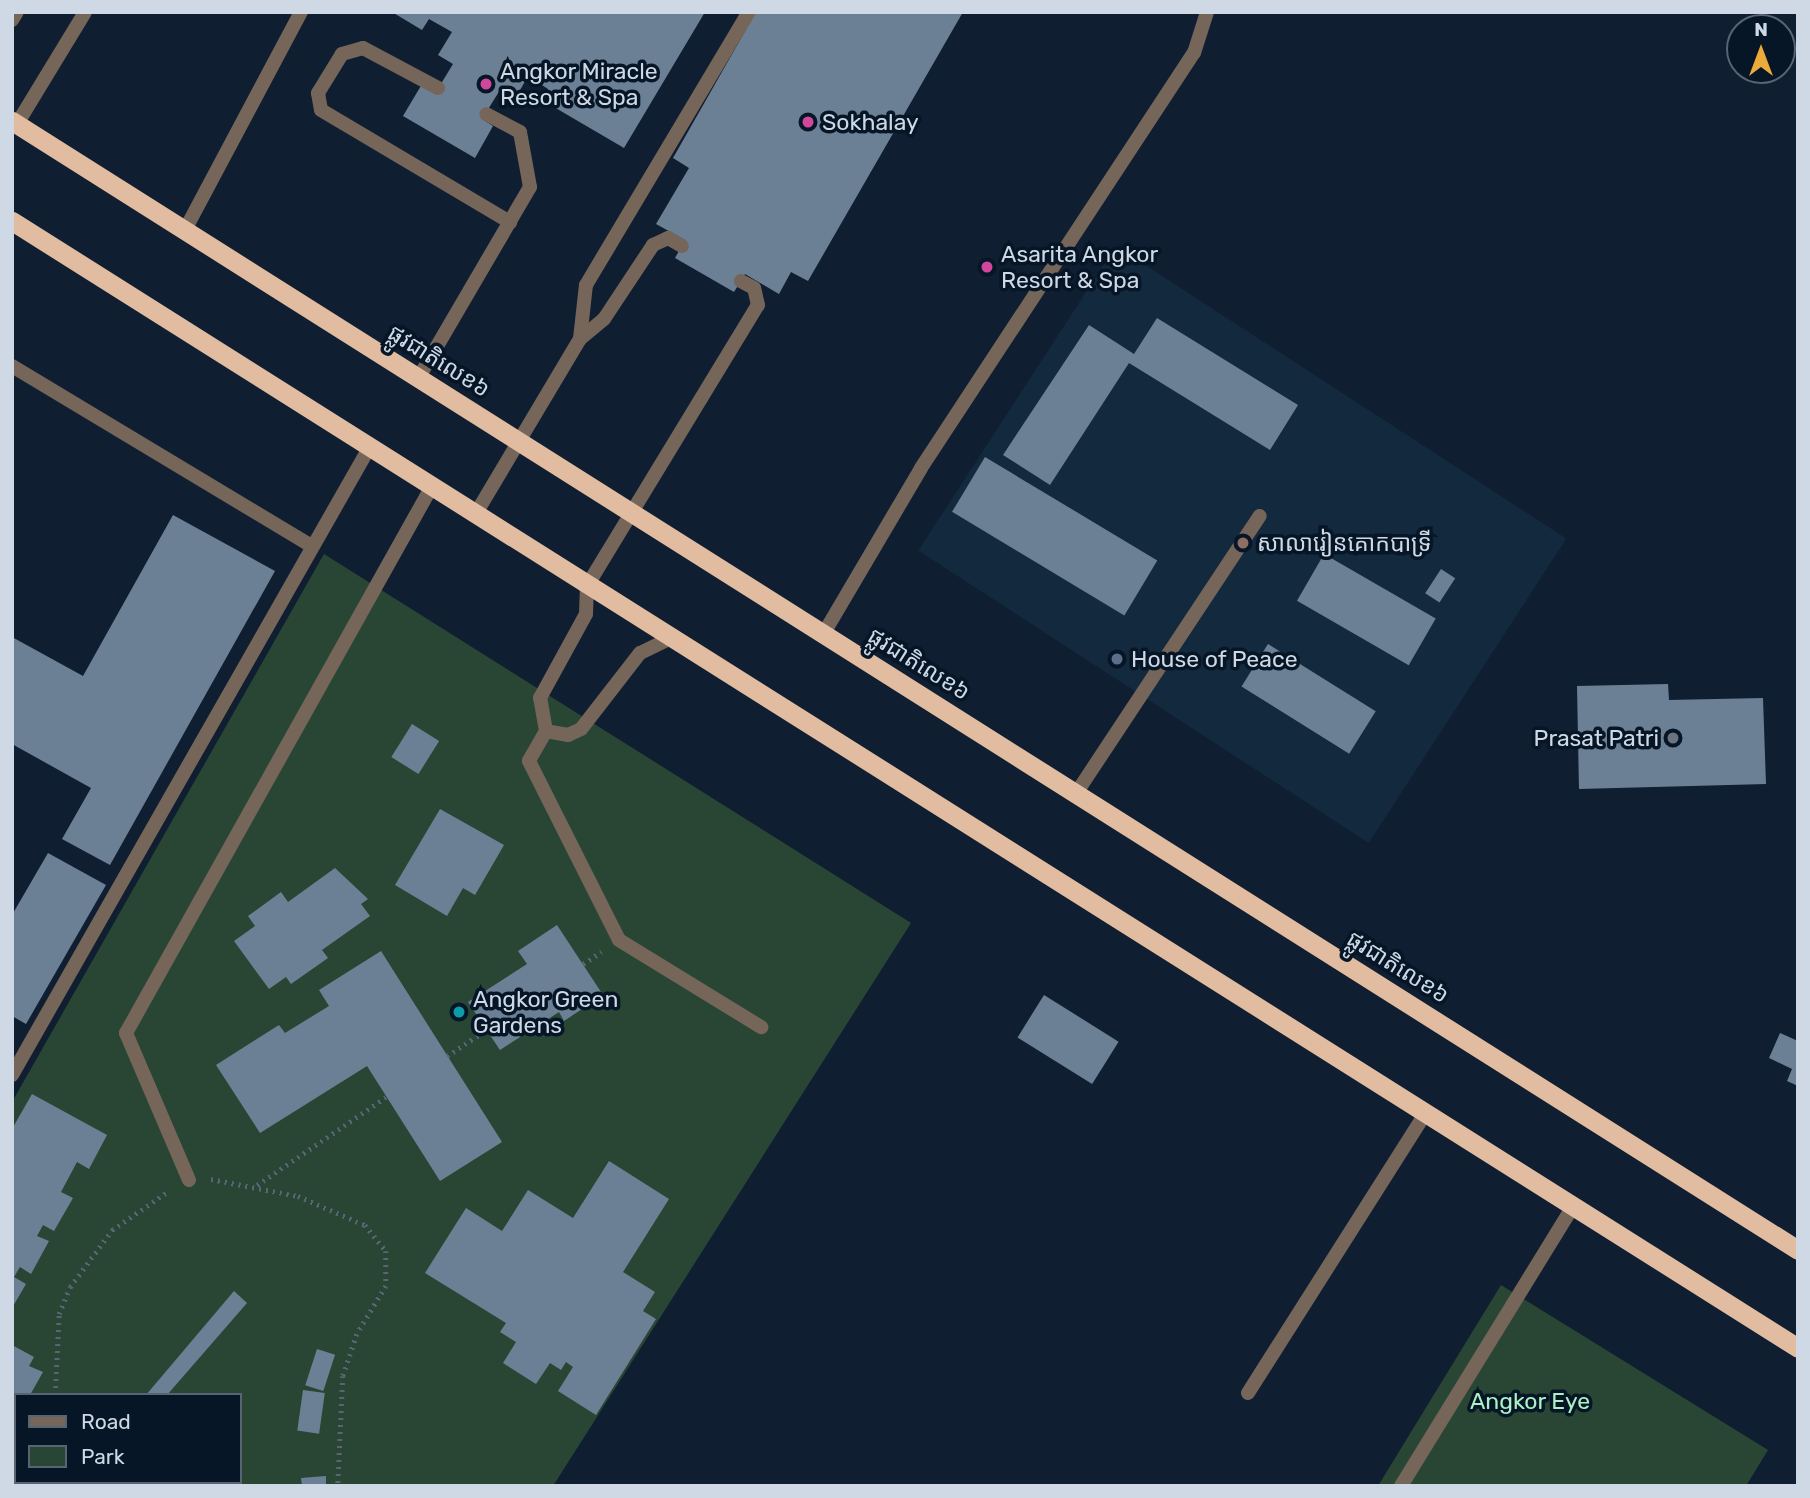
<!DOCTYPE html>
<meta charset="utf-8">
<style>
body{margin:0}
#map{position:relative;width:1810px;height:1498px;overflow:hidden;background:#0f1f31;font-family:Rubik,"Noto Sans Khmer",sans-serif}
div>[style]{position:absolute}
.built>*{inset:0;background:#13293e;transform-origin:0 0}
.green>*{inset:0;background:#294634}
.building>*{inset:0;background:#6c8095;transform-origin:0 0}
.path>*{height:4.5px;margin-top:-2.25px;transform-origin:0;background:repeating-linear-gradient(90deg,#576575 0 2px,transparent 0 7px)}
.service>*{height:14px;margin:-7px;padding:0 7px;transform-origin:7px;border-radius:7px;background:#766559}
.minor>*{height:14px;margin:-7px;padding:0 7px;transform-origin:7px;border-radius:7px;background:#766559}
.trunk>*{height:19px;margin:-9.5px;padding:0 9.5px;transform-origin:9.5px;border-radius:9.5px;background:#e1bca0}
.dots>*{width:19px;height:19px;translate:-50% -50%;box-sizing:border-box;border:4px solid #061627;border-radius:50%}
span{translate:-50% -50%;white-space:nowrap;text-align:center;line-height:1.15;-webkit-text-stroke:7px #061627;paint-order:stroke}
.poi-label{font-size:23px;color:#cfd9e5}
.left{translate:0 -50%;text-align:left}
.right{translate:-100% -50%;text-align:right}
.street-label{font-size:23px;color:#cfd9e5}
.park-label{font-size:23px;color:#acf0c4}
.frame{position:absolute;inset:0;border:14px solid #cfd9e5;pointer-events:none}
.legend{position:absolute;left:14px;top:1393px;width:228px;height:91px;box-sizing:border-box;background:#061627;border:2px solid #566473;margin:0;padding:9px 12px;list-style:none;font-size:21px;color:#cfd9e5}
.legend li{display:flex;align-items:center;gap:14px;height:35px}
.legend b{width:35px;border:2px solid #566473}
.north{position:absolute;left:1726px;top:14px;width:70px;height:70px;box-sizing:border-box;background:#061627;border:2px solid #566473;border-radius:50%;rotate:0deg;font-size:19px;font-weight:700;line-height:28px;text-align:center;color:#cfd9e5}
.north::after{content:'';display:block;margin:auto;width:24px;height:32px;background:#ebaa39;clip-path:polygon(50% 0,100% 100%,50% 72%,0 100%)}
</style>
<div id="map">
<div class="built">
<div style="left:1116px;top:246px;width:537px;height:363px;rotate:33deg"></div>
</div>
<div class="green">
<div style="clip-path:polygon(evenodd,324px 554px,911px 923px,553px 1486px,12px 1486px,12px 1102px,324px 554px,16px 1395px,240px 1395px,240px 1482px,16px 1482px,16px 1395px)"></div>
<div style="clip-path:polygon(1501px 1285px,1768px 1450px,1746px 1486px,1378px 1486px)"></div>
</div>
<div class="building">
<div style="clip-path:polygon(392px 12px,705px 12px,624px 148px,542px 100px,548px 89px,528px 76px,515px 99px,500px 90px,482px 119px,493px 126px,475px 158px,403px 116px,422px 84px,436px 92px,453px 64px,438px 55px,452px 32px,429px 19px,422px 30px)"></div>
<div style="clip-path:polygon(756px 12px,963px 12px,808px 281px,791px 272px,779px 294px,745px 274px,734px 292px,675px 258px,685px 240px,656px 224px,689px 168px,673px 158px)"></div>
<div style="clip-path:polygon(1157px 318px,1298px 405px,1270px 450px,1129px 363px,1050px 485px,1003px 455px,1089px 325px,1134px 354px)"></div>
<div style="left:985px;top:457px;width:201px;height:64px;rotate:31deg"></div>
<div style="clip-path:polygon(173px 515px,275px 571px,110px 865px,62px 839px,91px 788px,12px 744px,12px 637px,83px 676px)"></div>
<div style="left:1324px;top:554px;width:129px;height:54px;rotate:30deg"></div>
<div style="left:1441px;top:569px;width:17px;height:29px;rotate:33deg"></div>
<div style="left:1268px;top:644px;width:127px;height:50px;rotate:32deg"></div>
<div style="clip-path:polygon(1668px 684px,1669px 700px,1763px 698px,1766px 784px,1579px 789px,1577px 686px)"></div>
<div style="left:412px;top:724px;width:32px;height:39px;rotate:32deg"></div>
<div style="clip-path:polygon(440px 809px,504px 845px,475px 895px,463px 888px,447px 916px,395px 885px)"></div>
<div style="clip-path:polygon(48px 853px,106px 885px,26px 1024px,12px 1016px,12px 915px)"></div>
<div style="clip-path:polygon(335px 868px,368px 899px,361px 904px,370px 916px,322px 950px,328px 958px,291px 984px,286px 977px,269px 989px,234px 941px,255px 926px,248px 916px,281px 892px,288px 902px)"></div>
<div style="clip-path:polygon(557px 925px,603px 995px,564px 1021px,559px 1012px,500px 1050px,468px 1002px,527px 964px,518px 951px)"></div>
<div style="clip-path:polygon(381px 951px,502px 1142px,440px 1181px,367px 1066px,260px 1133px,216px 1065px,279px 1025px,285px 1033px,329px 1006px,319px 990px)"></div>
<div style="left:1044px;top:995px;width:88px;height:50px;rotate:32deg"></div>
<div style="clip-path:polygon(1780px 1033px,1798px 1041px,1798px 1086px,1787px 1081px,1792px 1069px,1769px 1058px)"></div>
<div style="clip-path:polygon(32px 1094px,107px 1135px,89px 1169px,77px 1162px,61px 1192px,73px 1198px,54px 1231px,43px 1225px,37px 1236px,49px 1241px,31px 1274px,20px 1267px,14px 1277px,26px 1284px,12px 1308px,12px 1129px)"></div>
<div style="clip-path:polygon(609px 1161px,669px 1199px,623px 1272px,655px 1292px,643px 1311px,656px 1319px,596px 1415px,558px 1391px,573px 1367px,566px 1362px,561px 1370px,550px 1363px,536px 1384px,503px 1363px,516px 1342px,500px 1332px,506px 1323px,425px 1273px,466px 1208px,502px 1231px,528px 1190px,573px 1218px)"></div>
<div style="clip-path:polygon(234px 1291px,247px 1303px,167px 1395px,146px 1395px)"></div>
<div style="clip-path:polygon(12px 1345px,34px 1357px,29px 1366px,43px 1372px,30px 1395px,16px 1395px,12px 1427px)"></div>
<div style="left:317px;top:1349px;width:19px;height:38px;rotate:18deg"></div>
<div style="left:303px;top:1390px;width:22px;height:41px;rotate:8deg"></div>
<div style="clip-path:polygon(326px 1476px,326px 1486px,302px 1486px,301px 1478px)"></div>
</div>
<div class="path">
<div style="left:583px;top:964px;width:22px;rotate:-34deg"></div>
<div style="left:447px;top:1056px;width:47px;rotate:-33.7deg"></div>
<div style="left:211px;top:1179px;width:89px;rotate:11.1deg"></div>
<div style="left:298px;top:1196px;width:73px;rotate:23.4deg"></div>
<div style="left:365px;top:1225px;width:33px;rotate:51deg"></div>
<div style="left:386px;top:1251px;width:35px;rotate:90deg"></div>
<div style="left:386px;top:1286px;width:56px;rotate:121.1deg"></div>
<div style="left:357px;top:1334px;width:44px;rotate:108.4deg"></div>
<div style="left:343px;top:1376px;width:110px;rotate:92.6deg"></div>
<div style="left:257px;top:1185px;width:156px;rotate:-34.3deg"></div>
<div style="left:55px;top:1395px;width:81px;rotate:-87.2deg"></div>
<div style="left:59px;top:1314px;width:29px;rotate:-68deg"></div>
<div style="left:70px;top:1287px;width:71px;rotate:-53.6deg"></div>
<div style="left:112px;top:1230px;width:70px;rotate:-34.6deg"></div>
<div style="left:48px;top:1486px;width:4px;rotate:-76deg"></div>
</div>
<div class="service">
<div style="left:12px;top:20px;width:9px;rotate:-58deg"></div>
<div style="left:438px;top:88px;width:85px;rotate:-151.9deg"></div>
<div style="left:363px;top:48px;width:22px;rotate:164deg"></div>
<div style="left:342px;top:54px;width:46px;rotate:121.6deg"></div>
<div style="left:318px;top:93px;width:17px;rotate:80deg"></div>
<div style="left:321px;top:110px;width:220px;rotate:30.7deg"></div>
<div style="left:17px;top:124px;width:131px;rotate:-58.7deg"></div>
<div style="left:185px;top:230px;width:247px;rotate:-62deg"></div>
<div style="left:580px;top:339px;width:54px;rotate:-83.7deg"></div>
<div style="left:586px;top:285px;width:318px;rotate:-59.2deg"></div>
<div style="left:12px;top:366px;width:350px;rotate:31deg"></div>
<div style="left:419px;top:377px;width:220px;rotate:-59.7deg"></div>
<div style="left:530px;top:187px;width:56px;rotate:-100.3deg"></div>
<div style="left:520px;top:132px;width:38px;rotate:-152deg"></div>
<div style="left:475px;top:515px;width:205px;rotate:-59.2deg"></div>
<div style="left:580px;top:339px;width:31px;rotate:-40deg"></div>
<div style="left:604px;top:319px;width:89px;rotate:-56.5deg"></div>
<div style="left:653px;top:245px;width:17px;rotate:-25deg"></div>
<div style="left:668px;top:238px;width:16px;rotate:30deg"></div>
<div style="left:669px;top:639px;width:32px;rotate:154deg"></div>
<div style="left:640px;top:653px;width:96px;rotate:127.8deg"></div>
<div style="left:581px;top:729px;width:14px;rotate:155deg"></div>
<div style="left:568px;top:735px;width:22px;rotate:-170deg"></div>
<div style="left:546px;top:731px;width:34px;rotate:-100deg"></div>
<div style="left:540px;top:698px;width:96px;rotate:-61.3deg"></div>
<div style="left:586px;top:614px;width:28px;rotate:-88deg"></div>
<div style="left:587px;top:586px;width:329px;rotate:-58.7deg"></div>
<div style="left:758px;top:305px;width:17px;rotate:-103deg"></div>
<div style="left:754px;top:288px;width:15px;rotate:-152deg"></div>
<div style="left:546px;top:731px;width:34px;rotate:120deg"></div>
<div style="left:529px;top:761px;width:200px;rotate:63.3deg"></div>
<div style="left:619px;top:940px;width:167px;rotate:31.5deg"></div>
<div style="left:1077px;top:792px;width:331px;rotate:-56.5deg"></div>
<div style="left:12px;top:1075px;width:722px;rotate:-60.34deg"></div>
<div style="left:189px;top:1180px;width:160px;rotate:-113.2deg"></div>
<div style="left:126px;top:1033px;width:625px;rotate:-60.77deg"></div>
<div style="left:1248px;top:1393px;width:330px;rotate:-57.6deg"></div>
<div style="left:1401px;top:1486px;width:329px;rotate:-58.4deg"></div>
</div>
<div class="minor">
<div style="left:824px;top:633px;width:191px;rotate:-59.5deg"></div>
<div style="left:921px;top:468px;width:497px;rotate:-56.7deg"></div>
<div style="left:1194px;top:53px;width:43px;rotate:-72.4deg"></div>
</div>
<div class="trunk">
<div style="left:12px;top:121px;width:2113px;rotate:32.3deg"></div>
<div style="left:12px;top:221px;width:2112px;rotate:32.25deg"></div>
</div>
<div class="dots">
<div style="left:486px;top:84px;background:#d1479c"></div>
<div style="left:808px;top:122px;background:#d1479c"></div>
<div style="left:987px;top:267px;background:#d1479c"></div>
<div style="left:1243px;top:543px;background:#8d6e63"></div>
<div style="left:1117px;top:659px;background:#5c6f8a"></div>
<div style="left:1673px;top:738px;background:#6b7280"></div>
<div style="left:459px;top:1012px;background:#0f9aa8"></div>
</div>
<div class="poi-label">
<span class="left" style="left:500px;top:84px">Angkor Miracle<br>Resort &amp; Spa</span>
<span class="left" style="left:822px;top:122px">Sokhalay</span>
<span class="left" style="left:1001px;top:267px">Asarita Angkor<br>Resort &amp; Spa</span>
<span class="left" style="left:1257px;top:543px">សាលារៀនគោកបាទ្រី</span>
<span class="left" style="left:1131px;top:659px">House of Peace</span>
<span class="right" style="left:1659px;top:738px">Prasat Patri</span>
<span class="left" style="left:473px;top:1012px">Angkor Green<br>Gardens</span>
</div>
<div class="street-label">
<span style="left:439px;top:361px;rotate:32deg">ផ្លូវជាតិលេខ៦</span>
<span style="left:919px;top:664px;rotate:32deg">ផ្លូវជាតិលេខ៦</span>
<span style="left:1398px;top:967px;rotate:32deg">ផ្លូវជាតិលេខ៦</span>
</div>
<div class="park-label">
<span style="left:1530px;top:1401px">Angkor Eye</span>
</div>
<div class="frame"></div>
<ul class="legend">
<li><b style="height:9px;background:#766559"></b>Road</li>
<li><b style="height:19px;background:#294634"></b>Park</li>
</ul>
<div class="north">N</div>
</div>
